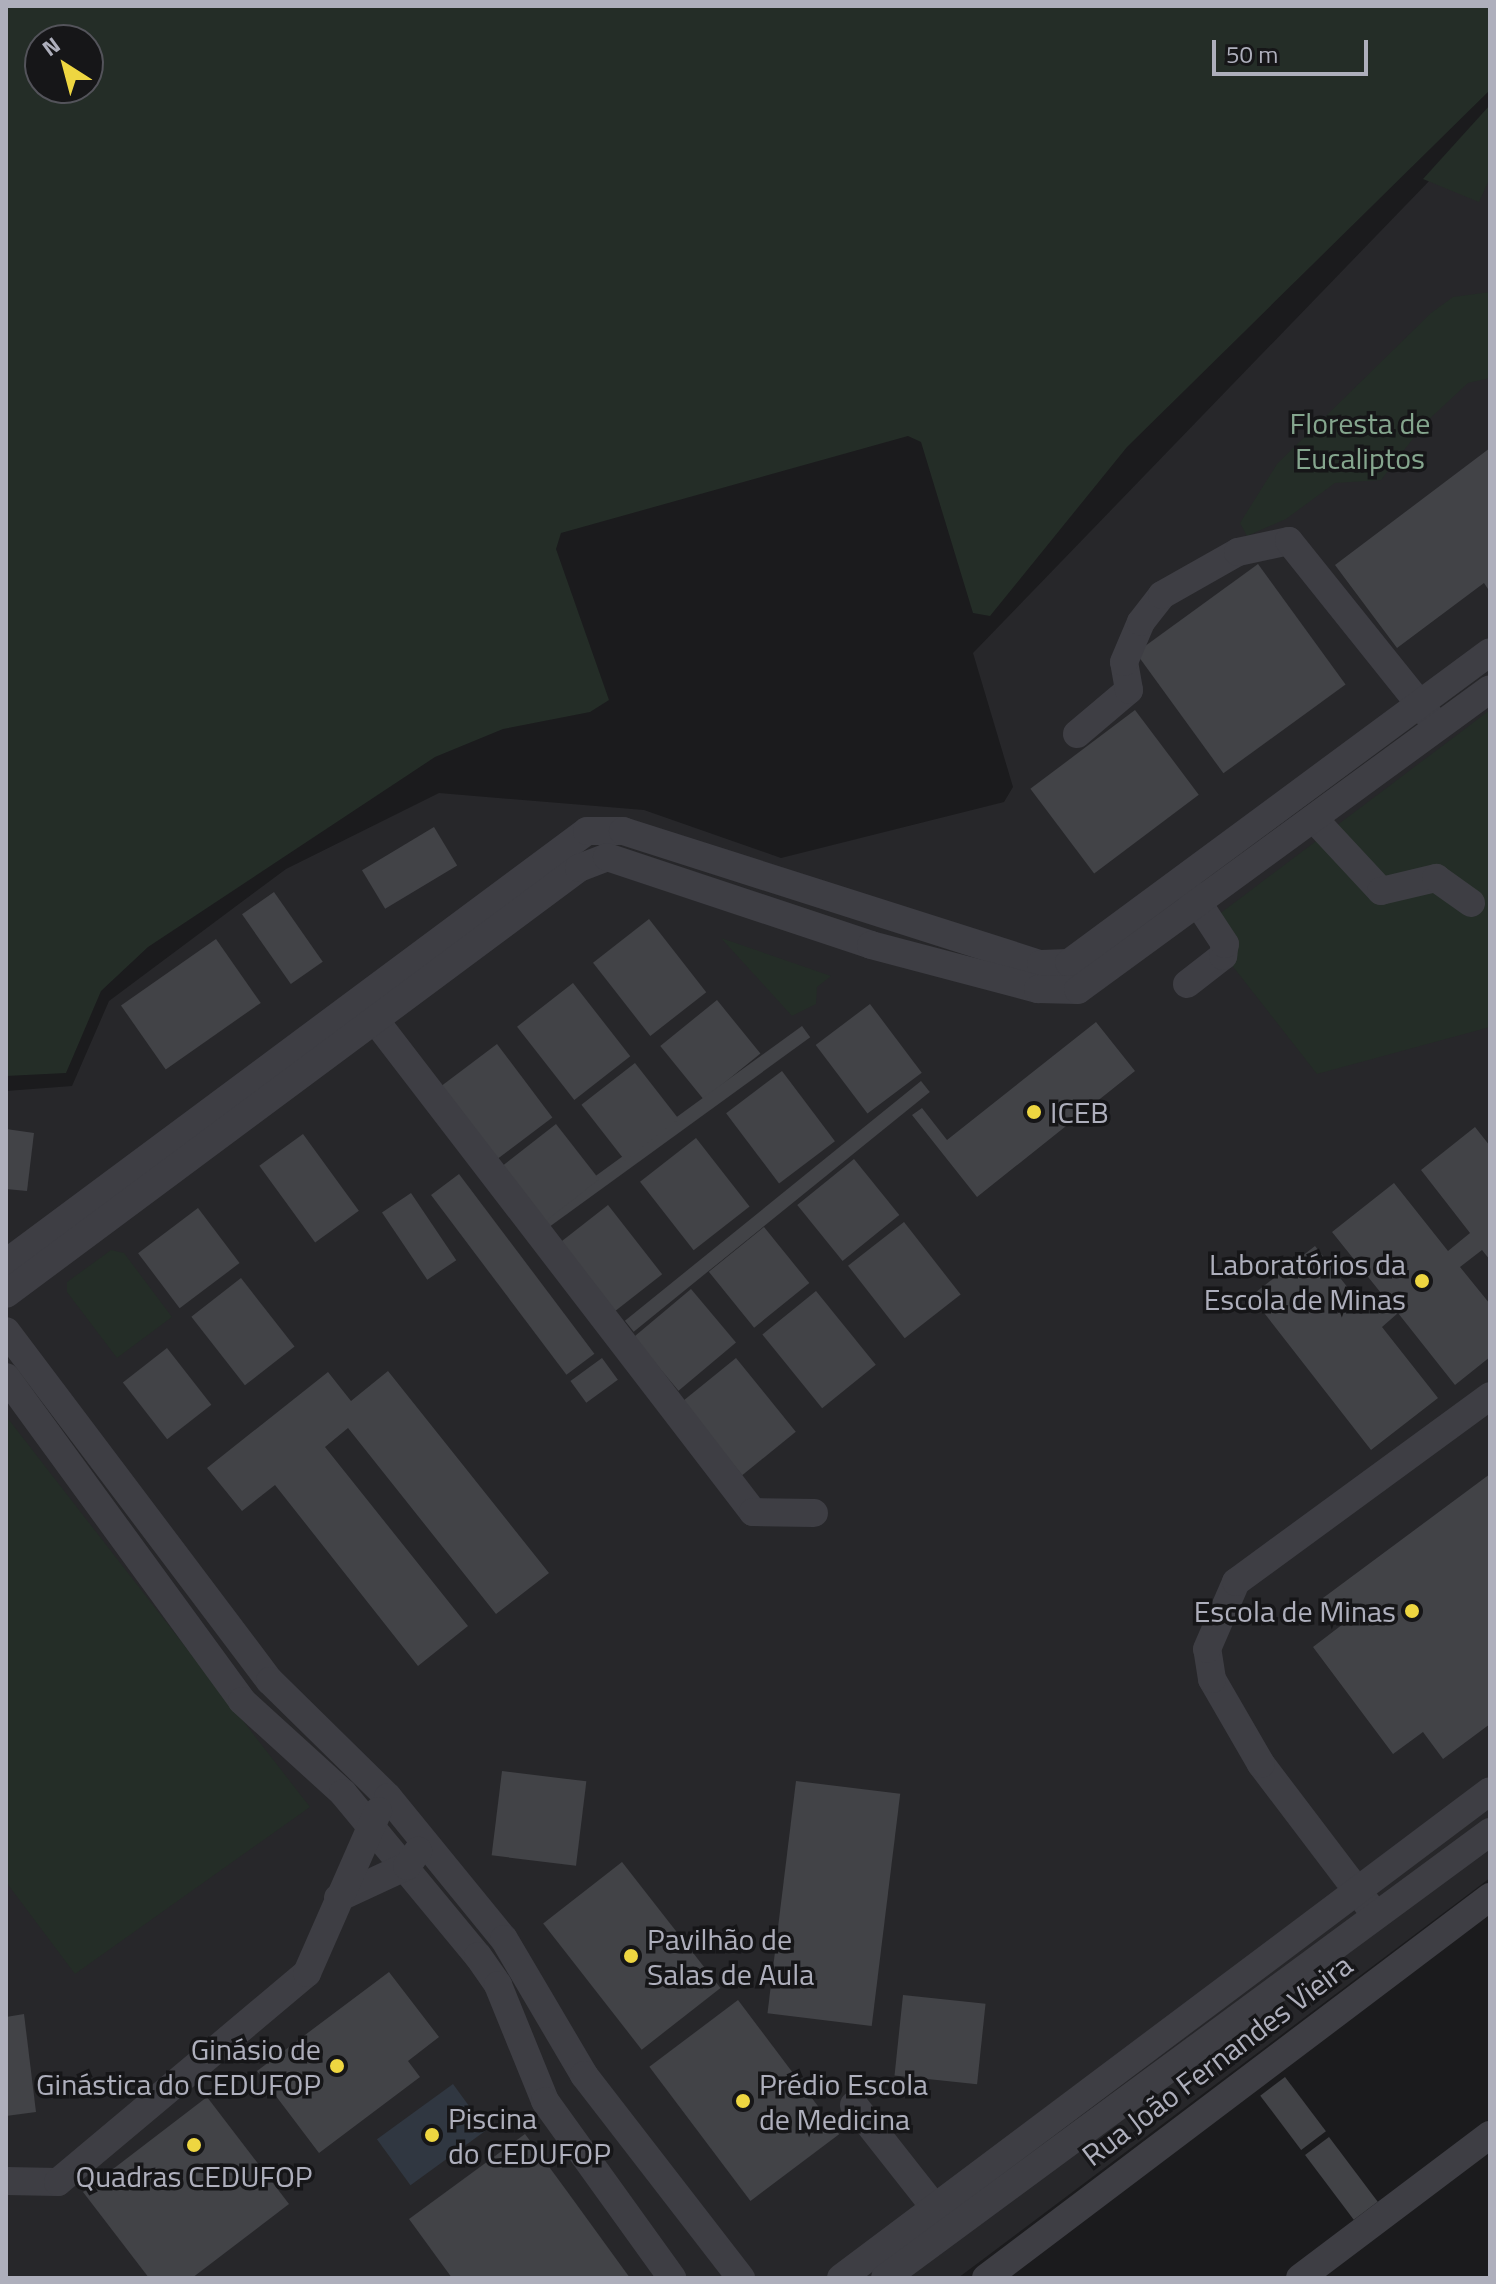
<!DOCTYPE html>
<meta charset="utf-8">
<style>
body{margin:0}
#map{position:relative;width:1496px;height:2284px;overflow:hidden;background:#1b1b1d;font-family:"Titillium Web",sans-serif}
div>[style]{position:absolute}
.built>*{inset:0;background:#27272a}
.green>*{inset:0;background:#242d27}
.water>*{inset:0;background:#303741;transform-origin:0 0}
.building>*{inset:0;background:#424347;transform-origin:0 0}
.minor>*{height:28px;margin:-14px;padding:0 14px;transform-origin:14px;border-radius:14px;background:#3e3e44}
.dots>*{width:22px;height:22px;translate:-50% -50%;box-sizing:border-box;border:4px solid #161618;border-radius:50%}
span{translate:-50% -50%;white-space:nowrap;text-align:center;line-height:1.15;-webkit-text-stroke:7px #161618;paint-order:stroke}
.park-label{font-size:30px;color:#85a68e}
.poi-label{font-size:30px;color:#aeafbc}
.left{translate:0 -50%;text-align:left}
.right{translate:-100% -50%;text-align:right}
.street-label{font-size:30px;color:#aeafbc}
.frame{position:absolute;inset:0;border:8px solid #aeafbc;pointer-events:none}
.north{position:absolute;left:24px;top:24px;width:80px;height:80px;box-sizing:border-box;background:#161618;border:2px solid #53535a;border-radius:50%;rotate:324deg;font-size:22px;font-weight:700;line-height:32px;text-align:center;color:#aeafbc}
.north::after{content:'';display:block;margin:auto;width:28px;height:36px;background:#eed641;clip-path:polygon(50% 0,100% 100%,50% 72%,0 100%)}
.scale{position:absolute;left:1212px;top:40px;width:156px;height:36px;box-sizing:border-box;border:4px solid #aeafbc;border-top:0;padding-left:10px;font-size:24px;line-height:28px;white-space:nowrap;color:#aeafbc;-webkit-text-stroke:6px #161618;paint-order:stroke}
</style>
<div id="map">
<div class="built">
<div style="clip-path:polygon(1490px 118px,1490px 1878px,958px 2278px,6px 2278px,6px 1091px,72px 1086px,109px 1001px,286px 869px,439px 793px,644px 810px,781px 858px,1004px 802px,1013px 787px,973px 653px)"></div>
</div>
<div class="green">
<div style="clip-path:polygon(evenodd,6px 6px,1490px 6px,1490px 90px,1127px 447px,990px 616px,973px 613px,921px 442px,908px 436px,561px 533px,556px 549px,609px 700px,590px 712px,503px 729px,435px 757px,148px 947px,101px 991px,66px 1073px,6px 1076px,6px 6px,88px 40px,88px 88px,40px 88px,40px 40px,88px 40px)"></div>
<div style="clip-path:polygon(1490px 105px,1490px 178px,1479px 202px,1423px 179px)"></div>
<div style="clip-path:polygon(1490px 292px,1490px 378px,1468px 383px,1425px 423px,1381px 480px,1335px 483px,1286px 519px,1247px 536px,1240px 523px,1277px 464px,1431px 313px,1453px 297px)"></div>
<div style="clip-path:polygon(1490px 710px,1490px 1027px,1317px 1074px,1202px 927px)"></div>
<div style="clip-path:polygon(721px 938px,831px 976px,817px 987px,816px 1004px,792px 1016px)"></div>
<div style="clip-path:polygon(111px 1250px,124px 1253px,172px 1317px,117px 1358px,67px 1292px,67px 1282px)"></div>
<div style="clip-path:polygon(6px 1416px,310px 1807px,75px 1974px,6px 1882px)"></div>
</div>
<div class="water">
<div style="left:453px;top:2084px;width:57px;height:94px;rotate:54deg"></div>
</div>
<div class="building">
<div style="clip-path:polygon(1490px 448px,1490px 592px,1484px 583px,1397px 648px,1335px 565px)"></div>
<div style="left:1258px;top:564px;width:149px;height:151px;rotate:54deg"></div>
<div style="left:1135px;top:710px;width:106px;height:131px;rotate:53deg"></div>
<div style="left:434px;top:827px;width:45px;height:84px;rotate:59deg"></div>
<div style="left:274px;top:892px;width:85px;height:39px;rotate:55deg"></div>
<div style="left:649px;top:919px;width:93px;height:71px;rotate:52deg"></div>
<div style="left:216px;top:939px;width:78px;height:116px;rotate:55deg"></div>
<div style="left:573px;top:983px;width:93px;height:71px;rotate:52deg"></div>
<div style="left:717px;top:1000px;width:69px;height:73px;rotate:51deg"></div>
<div style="left:870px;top:1004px;width:86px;height:68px;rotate:53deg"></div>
<div style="clip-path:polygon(1096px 1022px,1135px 1071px,977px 1197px,912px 1115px,922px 1108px,947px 1140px)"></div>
<div style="left:802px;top:1026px;width:14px;height:324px;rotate:54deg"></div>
<div style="left:497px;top:1044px;width:92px;height:71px;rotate:53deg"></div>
<div style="left:635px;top:1063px;width:71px;height:68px;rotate:52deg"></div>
<div style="left:782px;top:1071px;width:88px;height:70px;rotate:53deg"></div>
<div style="left:921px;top:1081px;width:14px;height:381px;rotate:51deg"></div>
<div style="left:556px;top:1124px;width:70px;height:69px;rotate:52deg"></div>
<div style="clip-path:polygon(1475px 1127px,1490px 1146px,1490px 1260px,1482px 1250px,1460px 1267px,1490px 1304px,1490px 1357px,1455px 1385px,1398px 1313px,1382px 1327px,1438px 1398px,1371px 1450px,1251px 1296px,1315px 1246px,1367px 1312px,1385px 1298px,1332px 1232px,1394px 1183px,1448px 1251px,1470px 1233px,1421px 1170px)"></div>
<div style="clip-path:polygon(6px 1129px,34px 1133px,27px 1191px,6px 1189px)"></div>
<div style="left:303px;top:1134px;width:95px;height:54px;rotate:54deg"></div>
<div style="left:696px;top:1138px;width:87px;height:71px;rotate:52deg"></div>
<div style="left:854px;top:1159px;width:72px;height:73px;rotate:51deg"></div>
<div style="left:459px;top:1174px;width:225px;height:35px;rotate:53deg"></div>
<div style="left:411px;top:1193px;width:81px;height:35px;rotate:56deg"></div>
<div style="left:608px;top:1205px;width:88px;height:60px;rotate:52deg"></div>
<div style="left:198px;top:1208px;width:69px;height:75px;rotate:53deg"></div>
<div style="left:904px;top:1222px;width:92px;height:71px;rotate:52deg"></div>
<div style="left:764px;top:1227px;width:72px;height:71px;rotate:51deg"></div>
<div style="left:241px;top:1278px;width:87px;height:63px;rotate:52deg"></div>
<div style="left:691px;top:1289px;width:70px;height:75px;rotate:50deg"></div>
<div style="left:816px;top:1291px;width:95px;height:69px;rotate:51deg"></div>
<div style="left:167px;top:1348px;width:72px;height:56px;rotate:52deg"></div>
<div style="left:602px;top:1358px;width:27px;height:39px;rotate:54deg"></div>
<div style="left:736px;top:1358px;width:95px;height:69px;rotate:51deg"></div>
<div style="clip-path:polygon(388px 1371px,549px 1573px,496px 1614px,348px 1428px,325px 1447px,468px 1626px,418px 1666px,275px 1485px,242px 1511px,207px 1468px,328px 1372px,351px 1401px)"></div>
<div style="clip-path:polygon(1490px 1474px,1490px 1724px,1443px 1759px,1423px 1732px,1393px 1754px,1313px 1647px,1343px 1624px,1323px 1598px)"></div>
<div style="left:502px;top:1771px;width:85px;height:85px;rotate:7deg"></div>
<div style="left:796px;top:1781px;width:105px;height:234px;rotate:7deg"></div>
<div style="left:622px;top:1862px;width:160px;height:100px;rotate:52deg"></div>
<div style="clip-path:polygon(389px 1972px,439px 2037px,408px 2061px,420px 2077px,319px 2153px,257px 2071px)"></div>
<div style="left:903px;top:1995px;width:83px;height:81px;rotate:6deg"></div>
<div style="left:738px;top:2000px;width:168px;height:111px;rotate:53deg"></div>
<div style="clip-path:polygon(24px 2014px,36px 2112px,6px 2116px,6px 2017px)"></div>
<div style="left:1285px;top:2077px;width:68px;height:31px;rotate:53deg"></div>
<div style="clip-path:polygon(207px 2097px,289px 2204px,192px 2278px,149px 2278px,83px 2192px)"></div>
<div style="clip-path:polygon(525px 2134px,569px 2194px,630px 2278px,452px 2278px,409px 2219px)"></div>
<div style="left:1329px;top:2137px;width:81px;height:30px;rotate:53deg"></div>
</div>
<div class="minor">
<div style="left:1077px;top:734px;width:68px;rotate:-40.2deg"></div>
<div style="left:1129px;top:690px;width:28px;rotate:-100deg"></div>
<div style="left:1124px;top:662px;width:43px;rotate:-67deg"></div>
<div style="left:1141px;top:622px;width:34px;rotate:-52deg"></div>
<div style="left:1162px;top:595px;width:87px;rotate:-29.5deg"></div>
<div style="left:1238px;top:552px;width:52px;rotate:-12.2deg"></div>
<div style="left:1289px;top:541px;width:226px;rotate:51.3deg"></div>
<div style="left:1315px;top:820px;width:97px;rotate:47.1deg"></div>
<div style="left:1381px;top:891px;width:57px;rotate:-13.3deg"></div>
<div style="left:1436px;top:878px;width:43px;rotate:35.5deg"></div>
<div style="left:1187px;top:984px;width:46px;rotate:-37.9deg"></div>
<div style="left:1223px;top:956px;width:12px;rotate:-81deg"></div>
<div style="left:1225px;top:944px;width:64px;rotate:-123.4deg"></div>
<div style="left:365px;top:1007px;width:637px;rotate:52.46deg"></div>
<div style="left:753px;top:1512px;width:61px;rotate:0.9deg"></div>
<div style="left:6px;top:1263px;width:724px;rotate:-36.63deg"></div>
<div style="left:587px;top:831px;width:36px"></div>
<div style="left:623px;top:831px;width:439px;rotate:17.7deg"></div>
<div style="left:1041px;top:964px;width:28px;rotate:-2deg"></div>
<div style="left:1069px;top:963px;width:523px;rotate:-36.45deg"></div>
<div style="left:6px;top:1294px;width:714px;rotate:-36.63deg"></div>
<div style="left:579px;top:868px;width:30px;rotate:-21deg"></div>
<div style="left:607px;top:857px;width:278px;rotate:18.4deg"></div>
<div style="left:871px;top:945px;width:173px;rotate:14.8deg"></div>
<div style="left:1038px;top:989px;width:40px;rotate:1.4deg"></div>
<div style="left:1078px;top:990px;width:510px;rotate:-36.15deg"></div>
<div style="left:6px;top:1331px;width:438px;rotate:53deg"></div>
<div style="left:270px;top:1681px;width:165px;rotate:44.5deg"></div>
<div style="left:388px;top:1797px;width:183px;rotate:50.8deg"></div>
<div style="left:504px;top:1939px;width:158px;rotate:59.5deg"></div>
<div style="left:584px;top:2075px;width:257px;rotate:52.3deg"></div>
<div style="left:6px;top:1377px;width:401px;rotate:53.9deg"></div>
<div style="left:242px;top:1701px;width:137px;rotate:42.3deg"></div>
<div style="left:343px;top:1793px;width:212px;rotate:50.4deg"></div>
<div style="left:478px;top:1956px;width:35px;rotate:55deg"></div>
<div style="left:498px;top:1985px;width:125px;rotate:67.9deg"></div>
<div style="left:545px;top:2101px;width:218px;rotate:54.3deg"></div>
<div style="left:338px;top:1898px;width:76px;rotate:-24.9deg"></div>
<div style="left:407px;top:1866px;width:19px;rotate:-54deg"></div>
<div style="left:1368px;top:1905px;width:177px;rotate:-127.2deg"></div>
<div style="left:1261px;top:1764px;width:98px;rotate:-120deg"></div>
<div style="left:1212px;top:1679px;width:30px;rotate:-99deg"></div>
<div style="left:1207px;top:1649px;width:73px;rotate:-66.6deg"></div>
<div style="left:1236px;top:1582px;width:315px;rotate:-36.2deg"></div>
<div style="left:854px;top:2105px;width:131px;rotate:51.8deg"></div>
<div style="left:6px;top:2181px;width:52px;rotate:1.1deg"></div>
<div style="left:58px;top:2182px;width:325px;rotate:-40deg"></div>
<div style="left:307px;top:1973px;width:177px;rotate:-66.3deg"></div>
<div style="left:841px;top:2278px;width:811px;rotate:-36.88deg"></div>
<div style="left:885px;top:2278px;width:752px;rotate:-36.4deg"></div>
<div style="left:986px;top:2278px;width:632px;rotate:-37.09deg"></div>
<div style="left:1300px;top:2278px;width:238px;rotate:-37deg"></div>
</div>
<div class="dots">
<div style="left:1034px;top:1112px;background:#eed641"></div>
<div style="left:1422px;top:1281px;background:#eed641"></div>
<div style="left:1412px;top:1611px;background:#eed641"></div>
<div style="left:631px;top:1956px;background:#eed641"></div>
<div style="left:337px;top:2066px;background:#eed641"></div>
<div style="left:743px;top:2101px;background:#eed641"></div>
<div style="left:432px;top:2135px;background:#eed641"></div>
<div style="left:194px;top:2145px;background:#eed641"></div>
</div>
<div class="park-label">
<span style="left:1360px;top:440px">Floresta de<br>Eucaliptos</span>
</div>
<div class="poi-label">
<span class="left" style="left:1050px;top:1112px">ICEB</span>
<span class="right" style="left:1406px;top:1281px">Laboratórios da<br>Escola de Minas</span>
<span class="right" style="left:1396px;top:1611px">Escola de Minas</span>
<span class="left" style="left:647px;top:1956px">Pavilhão de<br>Salas de Aula</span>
<span class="right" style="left:321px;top:2066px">Ginásio de<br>Ginástica do CEDUFOP</span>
<span class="left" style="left:759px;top:2101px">Prédio Escola<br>de Medicina</span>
<span class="left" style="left:448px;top:2135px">Piscina<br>do CEDUFOP</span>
<span style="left:194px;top:2176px">Quadras CEDUFOP</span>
</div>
<div class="street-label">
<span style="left:1217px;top:2060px;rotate:-37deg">Rua João Fernandes Vieira</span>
</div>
<div class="frame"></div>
<div class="north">N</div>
<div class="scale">50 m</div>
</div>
